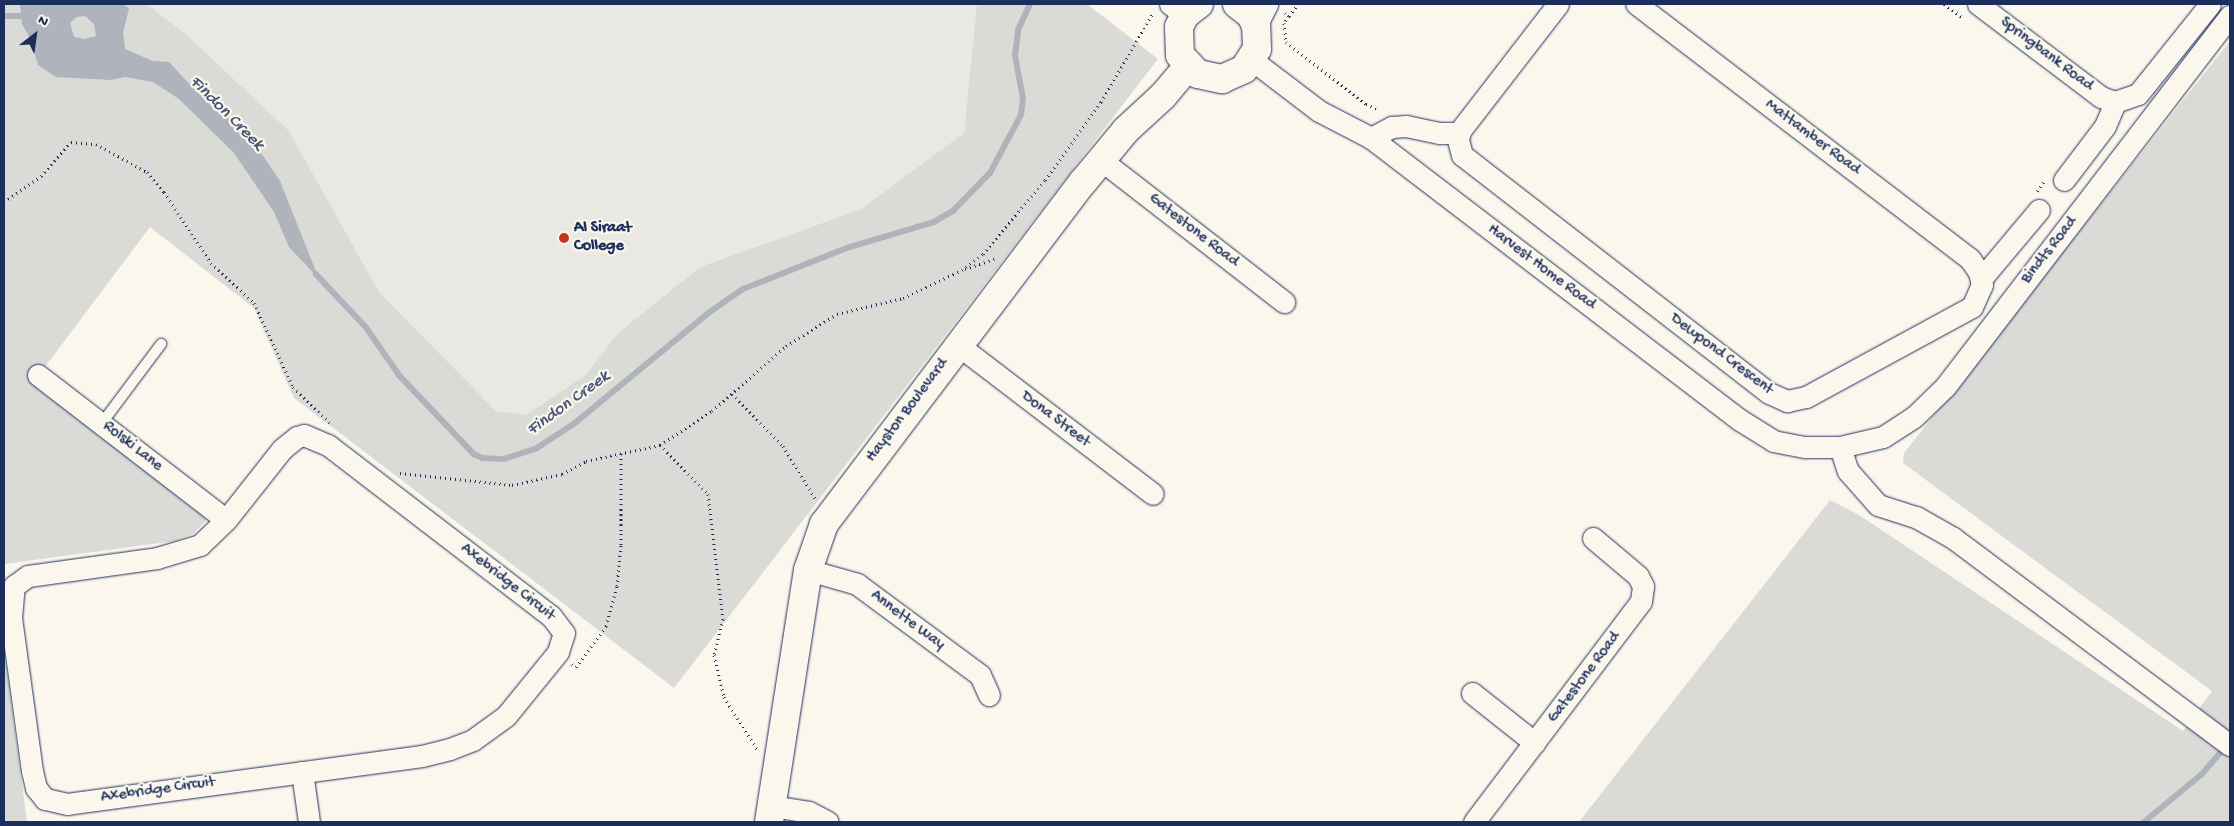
<!DOCTYPE html>
<style>
body{margin:0}
#map{position:relative;width:2234px;height:826px;overflow:hidden;background:#fbf7ec;font-family:"Gochi Hand",sans-serif}
div>[style]{position:absolute}
.built>*{inset:0;background:#eae8e2}
.green>*{inset:0;background:#dadad7}
.water>*{inset:0;background:#afb3bb}
.stream>*{height:5.5px;margin:-2.75px;padding:0 2.75px;transform-origin:2.75px;border-radius:2.75px;background:#afb3bb}
.path>*{height:3px;margin-top:-1.5px;transform-origin:0;background:repeating-linear-gradient(90deg,#1b2f5e 0 1px,transparent 0 5px)}
.roads{filter:drop-shadow(0 0 1px #1b2f5e) drop-shadow(0 0 1px #1b2f5e)}
.lane>*{height:10px;margin:-5px;padding:0 5px;transform-origin:5px;border-radius:5px;background:#fbf7ec}
.street>*{height:21px;margin:-10.5px;padding:0 10.5px;transform-origin:10.5px;border-radius:10.5px;background:#fbf7ec}
.secondary>*{height:28px;margin:-14px;padding:0 14px;transform-origin:14px;border-radius:14px;background:#fbf7ec}
.dots>*{width:14px;height:14px;translate:-50% -50%;box-sizing:border-box;border:2px solid #fbf7ec;border-radius:50%}
span{translate:-50% -50%;white-space:nowrap;text-align:center;line-height:1.15;-webkit-text-stroke:4.5px #fbf7ec;paint-order:stroke}
.street-label{font-size:16px;color:#1b2f5e}
.poi-label{font-size:16px;color:#1b2f5e;font-weight:700}
.left{translate:0 -50%;text-align:left}
.water-label{font-size:18px;color:#47577a;font-style:italic}
.frame{position:absolute;inset:0;border:5px solid #1b2f5e;pointer-events:none}
.north{position:absolute;left:10px;top:10px;width:50px;height:50px;-webkit-text-stroke:4px #fbf7ec;paint-order:stroke;rotate:30deg;font-size:14px;font-weight:700;line-height:20px;text-align:center;color:#1b2f5e}
.north::after{content:'';display:block;margin:auto;width:18px;height:22px;background:#1b2f5e;clip-path:polygon(50% 0,100% 100%,50% 72%,0 100%)}
</style>
<div id="map">
<div class="built">
<div style="clip-path:polygon(147px 4px,977px 4px,964px 133px,861px 209px,700px 267px,618px 333px,586px 375px,527px 415px,496px 411px,379px 292px,289px 131px,189px 37px)"></div>
</div>
<div class="green">
<div style="clip-path:polygon(4px 4px,147px 4px,189px 37px,289px 131px,379px 292px,496px 411px,526px 415px,586px 375px,618px 333px,700px 267px,861px 209px,964px 133px,977px 4px,1087px 4px,1158px 59px,674px 688px,294px 398px,254px 308px,150px 227px,32px 384px,207px 519px,194px 533px,175px 541px,4px 564px)"></div>
<div style="clip-path:polygon(2230px 41px,2230px 822px,1579px 822px,1830px 500px,1859px 515px,2183px 731px,2212px 691px,1903px 463px,1904px 453px)"></div>
<div style="clip-path:polygon(4px 650px,27px 822px,4px 822px)"></div>
</div>
<div class="water">
<div style="clip-path:polygon(evenodd,20px 4px,124px 4px,129px 9px,123px 33px,125px 49px,153px 61px,169px 62px,196px 91px,247px 132px,280px 181px,319px 279px,289px 247px,274px 212px,234px 153px,179px 99px,153px 82px,125px 77px,111px 80px,56px 77px,38px 65px,31px 40px,22px 24px,20px 4px,85px 16px,94px 24px,96px 36px,85px 39px,74px 37px,70px 23px,77px 17px,85px 16px)"></div>
</div>
<div class="stream">
<div style="left:4px;top:16px;width:24px"></div>
<div style="left:316px;top:274px;width:73px;rotate:46.7deg"></div>
<div style="left:366px;top:327px;width:60px;rotate:55.2deg"></div>
<div style="left:400px;top:376px;width:108px;rotate:46.5deg"></div>
<div style="left:474px;top:454px;width:10px;rotate:24deg"></div>
<div style="left:483px;top:458px;width:21px;rotate:3deg"></div>
<div style="left:504px;top:459px;width:35px;rotate:-18deg"></div>
<div style="left:537px;top:448px;width:45px;rotate:-33.3deg"></div>
<div style="left:575px;top:423px;width:171px;rotate:-39.5deg"></div>
<div style="left:707px;top:314px;width:44px;rotate:-34.8deg"></div>
<div style="left:743px;top:289px;width:112px;rotate:-21.5deg"></div>
<div style="left:847px;top:248px;width:91px;rotate:-16.6deg"></div>
<div style="left:934px;top:222px;width:22px;rotate:-30deg"></div>
<div style="left:953px;top:211px;width:53px;rotate:-45.8deg"></div>
<div style="left:990px;top:173px;width:66px;rotate:-61.9deg"></div>
<div style="left:1021px;top:115px;width:16px;rotate:-83deg"></div>
<div style="left:1023px;top:99px;width:44px;rotate:-100.5deg"></div>
<div style="left:1015px;top:56px;width:26px;rotate:-83deg"></div>
<div style="left:1018px;top:30px;width:29px;rotate:-65deg"></div>
<div style="left:2144px;top:822px;width:74px;rotate:-39.5deg"></div>
<div style="left:2201px;top:775px;width:37px;rotate:-49deg"></div>
</div>
<div class="path">
<div style="left:1944px;top:4px;width:22px;rotate:36deg"></div>
<div style="left:1285px;top:13px;width:5px;rotate:37deg"></div>
<div style="left:1289px;top:16px;width:9px;rotate:126deg"></div>
<div style="left:1284px;top:23px;width:19px;rotate:84deg"></div>
<div style="left:1286px;top:42px;width:101px;rotate:37.8deg"></div>
<div style="left:1366px;top:104px;width:14px;rotate:25deg"></div>
<div style="left:1289px;top:16px;width:15px;rotate:-53deg"></div>
<div style="left:2037px;top:191px;width:14px;rotate:-54deg"></div>
<div style="left:4px;top:202px;width:45px;rotate:-35.1deg"></div>
<div style="left:41px;top:176px;width:45px;rotate:-48.6deg"></div>
<div style="left:71px;top:142px;width:25px;rotate:5deg"></div>
<div style="left:96px;top:144px;width:58px;rotate:28.8deg"></div>
<div style="left:147px;top:172px;width:26px;rotate:50deg"></div>
<div style="left:164px;top:192px;width:85px;rotate:56.5deg"></div>
<div style="left:211px;top:263px;width:59px;rotate:42.9deg"></div>
<div style="left:254px;top:303px;width:93px;rotate:65.1deg"></div>
<div style="left:293px;top:387px;width:52px;rotate:44.2deg"></div>
<div style="left:965px;top:269px;width:34px;rotate:-19deg"></div>
<div style="left:732px;top:394px;width:73px;rotate:45.6deg"></div>
<div style="left:783px;top:446px;width:61px;rotate:58.4deg"></div>
<div style="left:660px;top:445px;width:69px;rotate:45.6deg"></div>
<div style="left:708px;top:494px;width:126px;rotate:83.2deg"></div>
<div style="left:723px;top:619px;width:37px;rotate:104deg"></div>
<div style="left:714px;top:655px;width:43px;rotate:76.6deg"></div>
<div style="left:724px;top:697px;width:62px;rotate:57.6deg"></div>
<div style="left:400px;top:473px;width:113px;rotate:6.1deg"></div>
<div style="left:512px;top:485px;width:51px;rotate:-12.4deg"></div>
<div style="left:562px;top:474px;width:27px;rotate:-28deg"></div>
<div style="left:586px;top:461px;width:76px;rotate:-12.2deg"></div>
<div style="left:660px;top:445px;width:62px;rotate:-33.2deg"></div>
<div style="left:712px;top:411px;width:98px;rotate:-41.3deg"></div>
<div style="left:786px;top:346px;width:60px;rotate:-32.1deg"></div>
<div style="left:837px;top:314px;width:68px;rotate:-13.6deg"></div>
<div style="left:903px;top:298px;width:65px;rotate:-25.4deg"></div>
<div style="left:962px;top:270px;width:26px;rotate:-37deg"></div>
<div style="left:983px;top:254px;width:97px;rotate:-50deg"></div>
<div style="left:1045px;top:180px;width:96px;rotate:-54.3deg"></div>
<div style="left:1101px;top:102px;width:103px;rotate:-59.7deg"></div>
<div style="left:572px;top:664px;width:5px;rotate:37deg"></div>
<div style="left:576px;top:667px;width:51px;rotate:-53.8deg"></div>
<div style="left:606px;top:626px;width:41px;rotate:-74.6deg"></div>
<div style="left:617px;top:586px;width:41px;rotate:-84.4deg"></div>
<div style="left:621px;top:545px;width:92px;rotate:-90deg"></div>
</div>
<div class="roads">
<div class="lane">
<div style="left:102px;top:423px;width:99px;rotate:-53.2deg"></div>
</div>
<div class="street">
<div style="left:1170px;top:4px;width:19px;rotate:36deg"></div>
<div style="left:1558px;top:4px;width:160px;rotate:127.7deg"></div>
<div style="left:1460px;top:131px;width:9px;rotate:103deg"></div>
<div style="left:1458px;top:140px;width:16px;rotate:75deg"></div>
<div style="left:1462px;top:155px;width:388px;rotate:37.8deg"></div>
<div style="left:1769px;top:393px;width:20px;rotate:24deg"></div>
<div style="left:1787px;top:401px;width:19px;rotate:-12deg"></div>
<div style="left:1806px;top:397px;width:189px;rotate:-28.5deg"></div>
<div style="left:1972px;top:307px;width:24px;rotate:-66deg"></div>
<div style="left:1982px;top:285px;width:13px;rotate:-103deg"></div>
<div style="left:1979px;top:272px;width:16px;rotate:-125deg"></div>
<div style="left:1970px;top:259px;width:420px;rotate:-142.6deg"></div>
<div style="left:1978px;top:4px;width:154px;rotate:37.1deg"></div>
<div style="left:2101px;top:97px;width:15px;rotate:20deg"></div>
<div style="left:2115px;top:102px;width:24px;rotate:-19deg"></div>
<div style="left:2138px;top:94px;width:115px;rotate:-51.3deg"></div>
<div style="left:1256px;top:26px;width:25px;rotate:-63deg"></div>
<div style="left:1252px;top:60px;width:84px;rotate:37.3deg"></div>
<div style="left:1319px;top:111px;width:59px;rotate:27.4deg"></div>
<div style="left:1371px;top:138px;width:464px;rotate:37.4deg"></div>
<div style="left:1740px;top:420px;width:39px;rotate:32deg"></div>
<div style="left:1773px;top:441px;width:33px;rotate:11deg"></div>
<div style="left:1805px;top:447px;width:35px"></div>
<div style="left:1840px;top:447px;width:44px;rotate:-13.1deg"></div>
<div style="left:1883px;top:437px;width:37px;rotate:-33deg"></div>
<div style="left:1914px;top:417px;width:43px;rotate:-44.1deg"></div>
<div style="left:1945px;top:387px;width:468px;rotate:-52.5deg"></div>
<div style="left:1371px;top:138px;width:24px;rotate:-28deg"></div>
<div style="left:1392px;top:127px;width:14px;rotate:-4deg"></div>
<div style="left:1406px;top:126px;width:34px;rotate:12deg"></div>
<div style="left:1439px;top:133px;width:20px"></div>
<div style="left:1101px;top:160px;width:232px;rotate:37.8deg"></div>
<div style="left:2064px;top:180px;width:68px;rotate:-52.8deg"></div>
<div style="left:2105px;top:126px;width:26px;rotate:-67deg"></div>
<div style="left:1981px;top:279px;width:90px;rotate:-50deg"></div>
<div style="left:958px;top:345px;width:245px;rotate:37.4deg"></div>
<div style="left:38px;top:375px;width:237px;rotate:37.6deg"></div>
<div style="left:304px;top:435px;width:26px;rotate:23deg"></div>
<div style="left:328px;top:445px;width:281px;rotate:37.5deg"></div>
<div style="left:551px;top:616px;width:21px;rotate:53deg"></div>
<div style="left:564px;top:633px;width:20px;rotate:108deg"></div>
<div style="left:558px;top:652px;width:82px;rotate:129.1deg"></div>
<div style="left:506px;top:716px;width:41px;rotate:144deg"></div>
<div style="left:473px;top:740px;width:25px;rotate:159deg"></div>
<div style="left:450px;top:749px;width:29px;rotate:166deg"></div>
<div style="left:422px;top:756px;width:358px;rotate:172.3deg"></div>
<div style="left:67px;top:804px;width:23px;rotate:-167deg"></div>
<div style="left:45px;top:799px;width:14px;rotate:-129deg"></div>
<div style="left:36px;top:788px;width:17px;rotate:-103deg"></div>
<div style="left:32px;top:771px;width:154px;rotate:-97.8deg"></div>
<div style="left:11px;top:618px;width:32px;rotate:-85deg"></div>
<div style="left:14px;top:586px;width:17px;rotate:-36deg"></div>
<div style="left:28px;top:576px;width:130px;rotate:-7.9deg"></div>
<div style="left:157px;top:558px;width:45px;rotate:-16.8deg"></div>
<div style="left:200px;top:545px;width:36px;rotate:-44deg"></div>
<div style="left:226px;top:520px;width:90px;rotate:-51.7deg"></div>
<div style="left:282px;top:449px;width:19px;rotate:-39deg"></div>
<div style="left:297px;top:437px;width:7px;rotate:-16deg"></div>
<div style="left:1840px;top:447px;width:25px;rotate:72deg"></div>
<div style="left:1848px;top:471px;width:45px;rotate:48.6deg"></div>
<div style="left:1878px;top:505px;width:40px;rotate:18deg"></div>
<div style="left:1916px;top:517px;width:43px;rotate:29.6deg"></div>
<div style="left:1953px;top:538px;width:346px;rotate:36.8deg"></div>
<div style="left:808px;top:570px;width:51px;rotate:15.9deg"></div>
<div style="left:857px;top:584px;width:153px;rotate:36.5deg"></div>
<div style="left:980px;top:675px;width:22px;rotate:66deg"></div>
<div style="left:1472px;top:693px;width:80px;rotate:38.4deg"></div>
<div style="left:302px;top:772px;width:50px;rotate:82deg"></div>
<div style="left:772px;top:806px;width:37px;rotate:9deg"></div>
<div style="left:809px;top:812px;width:21px;rotate:28deg"></div>
<div style="left:1474px;top:822px;width:277px;rotate:-52.9deg"></div>
<div style="left:1641px;top:601px;width:15px;rotate:-82deg"></div>
<div style="left:1643px;top:586px;width:11px;rotate:-117deg"></div>
<div style="left:1638px;top:576px;width:59px;rotate:-139.8deg"></div>
</div>
<div class="secondary">
<div style="left:1199px;top:4px;width:18px;rotate:142deg"></div>
<div style="left:1185px;top:15px;width:13px;rotate:117deg"></div>
<div style="left:1179px;top:27px;width:28px;rotate:88deg"></div>
<div style="left:1180px;top:55px;width:26px;rotate:47deg"></div>
<div style="left:1198px;top:74px;width:25px;rotate:12deg"></div>
<div style="left:1222px;top:79px;width:24px;rotate:-24deg"></div>
<div style="left:1244px;top:69px;width:24px;rotate:-57deg"></div>
<div style="left:1257px;top:49px;width:23px;rotate:-92deg"></div>
<div style="left:1256px;top:26px;width:12px;rotate:-114deg"></div>
<div style="left:1251px;top:15px;width:18px;rotate:-142deg"></div>
<div style="left:769px;top:822px;width:255px;rotate:-81.2deg"></div>
<div style="left:808px;top:570px;width:49px;rotate:-70.8deg"></div>
<div style="left:824px;top:524px;width:429px;rotate:-52.9deg"></div>
<div style="left:1083px;top:182px;width:67px;rotate:-50.4deg"></div>
<div style="left:1126px;top:130px;width:50px;rotate:-42.6deg"></div>
<div style="left:1163px;top:96px;width:39px;rotate:-50deg"></div>
</div>
</div>
<div class="dots">
<div style="left:564px;top:238px;background:#c8321e"></div>
</div>
<div class="street-label">
<span style="left:2046px;top:55px;rotate:37deg">Springbank Road</span>
<span style="left:1812px;top:138px;rotate:37deg">Mattamber Road</span>
<span style="left:1193px;top:231px;rotate:38deg">Gatestone Road</span>
<span style="left:2050px;top:251px;rotate:-52deg">Bindts Road</span>
<span style="left:1541px;top:268px;rotate:37deg">Harvest Home Road</span>
<span style="left:1721px;top:355px;rotate:37deg">Dewpond Crescent</span>
<span style="left:908px;top:411px;rotate:-53deg">Hayston Boulevard</span>
<span style="left:1055px;top:420px;rotate:37deg">Dona Street</span>
<span style="left:132px;top:447px;rotate:38deg">Rolski Lane</span>
<span style="left:507px;top:583px;rotate:38deg">Axebridge Circuit</span>
<span style="left:907px;top:621px;rotate:37deg">Annette Way</span>
<span style="left:1585px;top:678px;rotate:-53deg">Gatestone Road</span>
<span style="left:158px;top:791px;rotate:-8deg">Axebridge Circuit</span>
</div>
<div class="poi-label">
<span class="left" style="left:574px;top:238px">Al Siraat<br>College</span>
</div>
<div class="water-label">
<span style="left:226px;top:114px;rotate:45deg">Findon Creek</span>
<span style="left:569px;top:404px;rotate:-36deg">Findon Creek</span>
</div>
<div class="frame"></div>
<div class="north">N</div>
</div>
